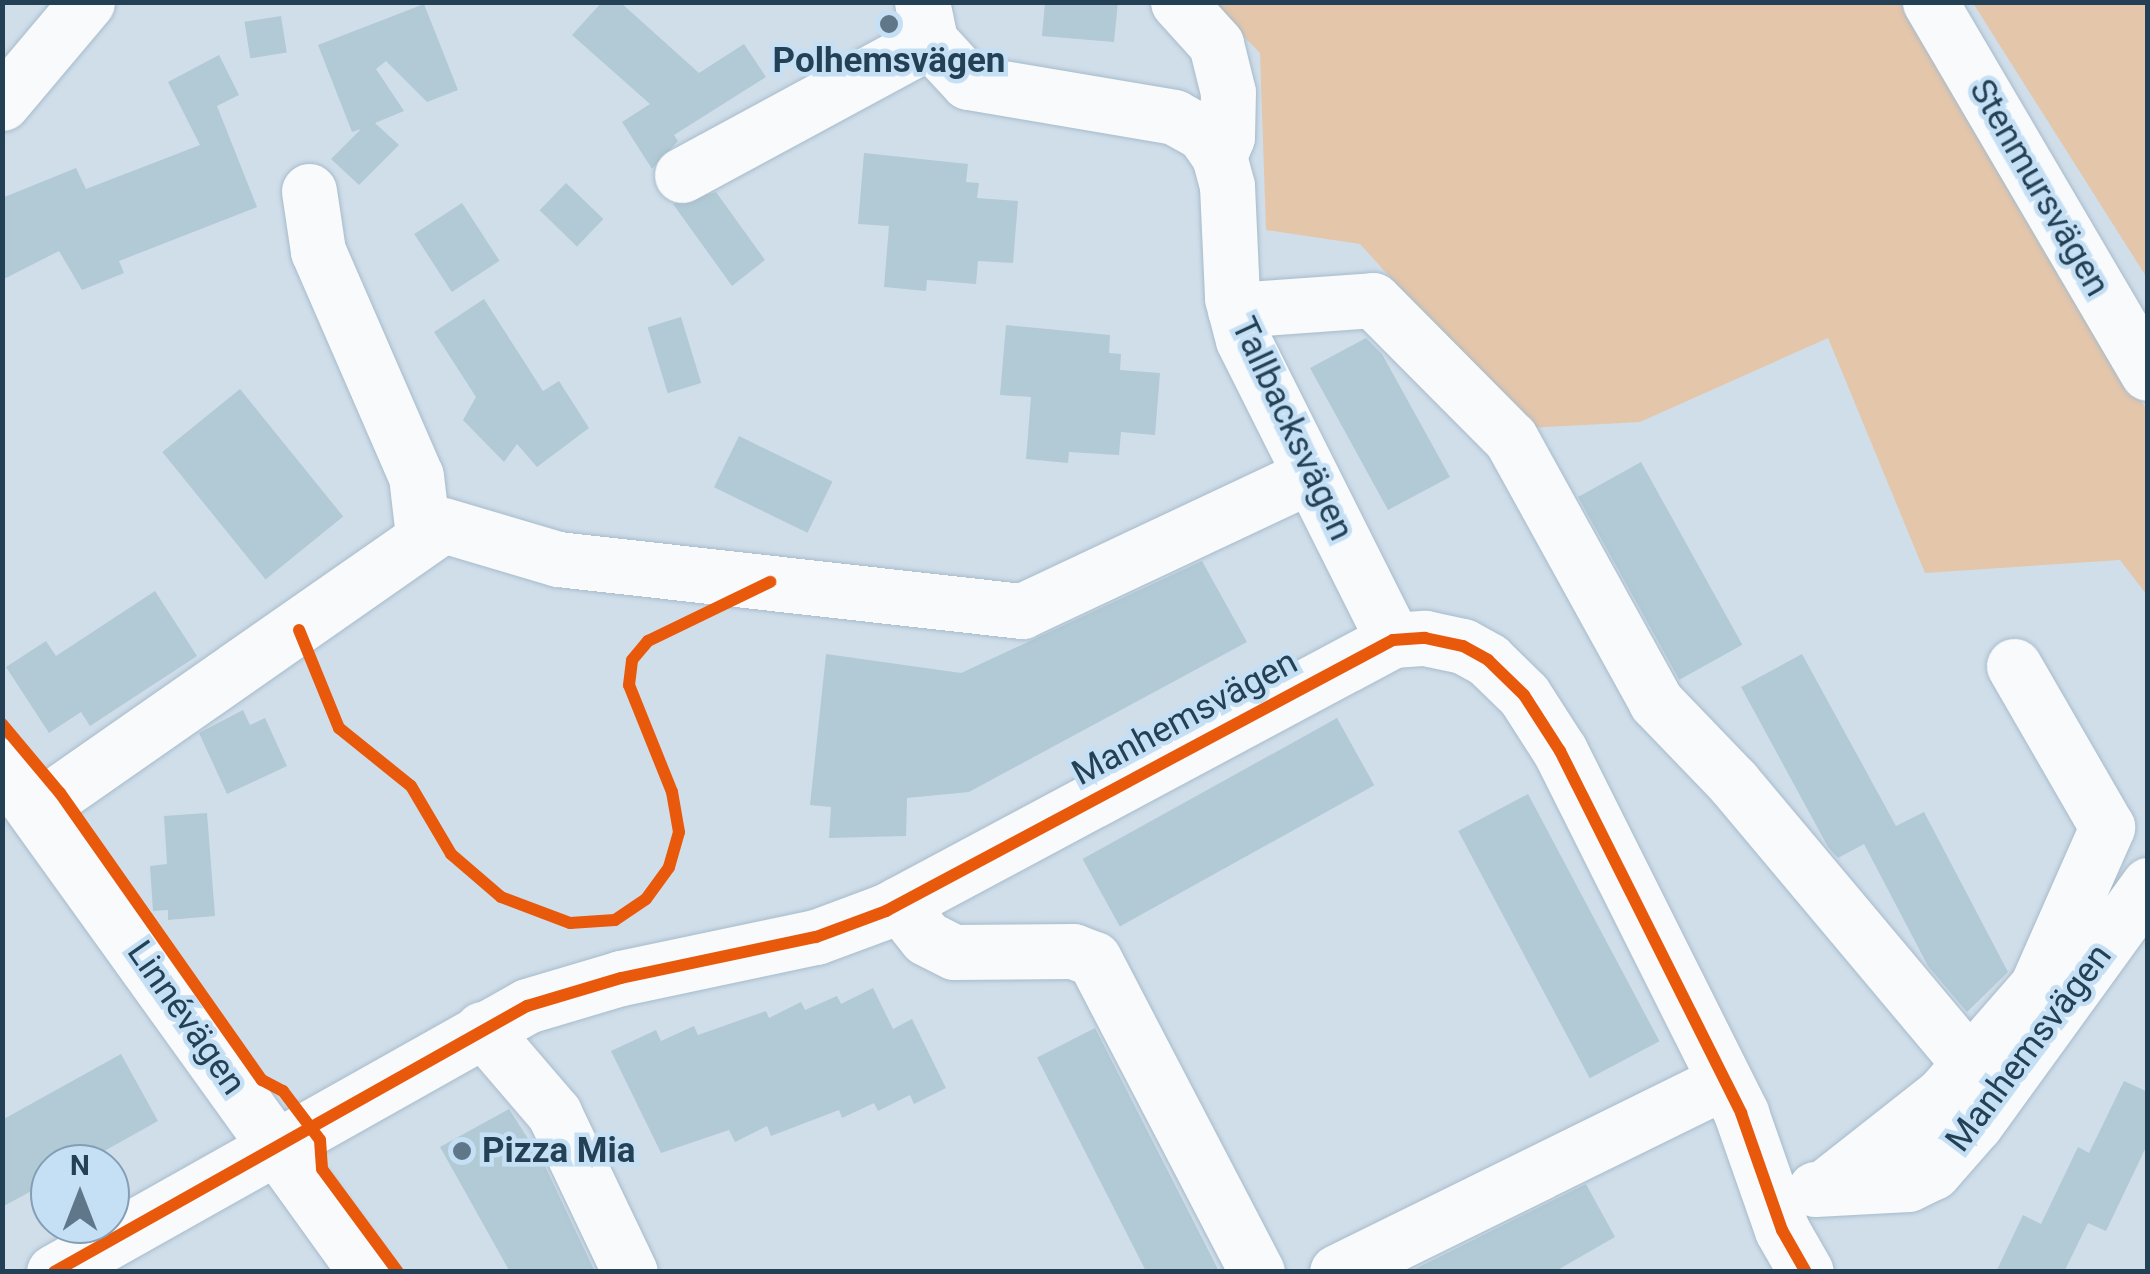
<!DOCTYPE html>
<meta charset="utf-8">
<style>
body{margin:0}
#map{position:relative;width:2150px;height:1274px;overflow:hidden;background:#d0deea;font-family:Roboto,sans-serif}
div>[style]{position:absolute}
.green>*{inset:0;background:#e4c6ab}
.building>*{inset:0;background:#b1cad5;transform-origin:0 0}
.roads{filter:drop-shadow(0 0 2px #a7bbca) drop-shadow(0 0 2px #a7bbca)}
.minor>*{height:55px;margin:-27.5px;padding:0 27.5px;transform-origin:27.5px;border-radius:27.5px;background:#f8fafc}
.cycleway>*{height:12px;margin:-6px;padding:0 6px;transform-origin:6px;border-radius:6px;background:#e8590c}
.dots>*{width:28px;height:28px;translate:-50% -50%;box-sizing:border-box;border:5px solid #c5dff5;border-radius:50%}
span{translate:-50% -50%;white-space:nowrap;text-align:center;line-height:1.15;-webkit-text-stroke:9px #c5dff5;paint-order:stroke}
.poi-label{font-size:35px;color:#234055;font-weight:700}
.left{translate:0 -50%;text-align:left}
.street-label{font-size:35px;color:#234055}
.frame{position:absolute;inset:0;border:5px solid #234055;pointer-events:none}
.north{position:absolute;left:30px;top:1144px;width:100px;height:100px;box-sizing:border-box;background:#c5dff5;border:2px solid #849fb5;border-radius:50%;rotate:0deg;font-size:28px;font-weight:700;line-height:40px;text-align:center;color:#234055}
.north::after{content:'';display:block;margin:auto;width:35px;height:45px;background:#607789;clip-path:polygon(50% 0,100% 100%,50% 72%,0 100%)}
</style>
<div id="map">
<div class="green">
<div style="clip-path:polygon(1211px 3px,1910px 3px,2147px 411px,2147px 595px,2120px 560px,1925px 573px,1828px 338px,1640px 422px,1527px 428px,1360px 244px,1266px 230px,1260px 53px)"></div>
<div style="clip-path:polygon(1973px 3px,2147px 3px,2147px 278px)"></div>
</div>
<div class="building">
<div style="clip-path:polygon(602px 2px,620px 2px,699px 73px,744px 44px,766px 77px,674px 135px,678px 141px,652px 169px,622px 122px,650px 104px,572px 35px)"></div>
<div style="clip-path:polygon(1045px 2px,1118px 2px,1114px 42px,1042px 36px)"></div>
<div style="clip-path:polygon(424px 4px,458px 90px,427px 102px,386px 61px,376px 69px,404px 111px,375px 123px,399px 145px,359px 185px,331px 159px,361px 129px,352px 132px,318px 45px)"></div>
<div style="left:281px;top:16px;width:37px;height:37px;rotate:81deg"></div>
<div style="clip-path:polygon(219px 55px,239px 95px,217px 106px,257px 207px,119px 261px,124px 273px,82px 290px,59px 251px,2px 280px,2px 198px,76px 168px,86px 189px,200px 145px,168px 82px)"></div>
<div style="clip-path:polygon(864px 153px,968px 164px,966px 182px,979px 183px,977px 198px,1018px 201px,1013px 263px,978px 261px,976px 284px,927px 280px,926px 291px,884px 287px,889px 226px,858px 224px)"></div>
<div style="left:566px;top:183px;width:52px;height:38px;rotate:44deg"></div>
<div style="clip-path:polygon(716px 192px,765px 260px,732px 286px,673px 204px)"></div>
<div style="left:462px;top:203px;width:69px;height:57px;rotate:57deg"></div>
<div style="clip-path:polygon(484px 299px,543px 391px,559px 381px,589px 428px,537px 467px,517px 444px,504px 462px,463px 420px,476px 397px,434px 332px)"></div>
<div style="left:681px;top:317px;width:69px;height:35px;rotate:73deg"></div>
<div style="clip-path:polygon(1006px 325px,1110px 335px,1109px 353px,1121px 354px,1120px 370px,1160px 373px,1155px 435px,1121px 432px,1119px 455px,1069px 452px,1068px 463px,1026px 459px,1031px 397px,1000px 395px)"></div>
<div style="clip-path:polygon(1366px 338px,1382px 354px,1450px 477px,1388px 510px,1310px 368px)"></div>
<div style="left:240px;top:389px;width:164px;height:100px;rotate:51deg"></div>
<div style="left:739px;top:436px;width:104px;height:57px;rotate:26deg"></div>
<div style="left:1641px;top:462px;width:209px;height:72px;rotate:61deg"></div>
<div style="clip-path:polygon(1202px 561px,1247px 642px,969px 792px,907px 798px,906px 836px,829px 838px,831px 807px,810px 805px,826px 654px,961px 673px)"></div>
<div style="clip-path:polygon(155px 591px,197px 656px,90px 726px,81px 712px,49px 733px,6px 667px,46px 641px,56px 656px)"></div>
<div style="clip-path:polygon(1802px 654px,1896px 826px,1924px 812px,2008px 972px,1967px 1012px,1928px 966px,1864px 844px,1838px 858px,1828px 847px,1741px 687px)"></div>
<div style="clip-path:polygon(243px 710px,250px 725px,265px 718px,287px 766px,227px 794px,199px 733px)"></div>
<div style="left:1337px;top:718px;width:77px;height:291px;rotate:61deg"></div>
<div style="left:1528px;top:794px;width:280px;height:79px;rotate:62deg"></div>
<div style="clip-path:polygon(207px 813px,215px 916px,168px 920px,168px 910px,153px 911px,150px 866px,167px 864px,164px 816px)"></div>
<div style="clip-path:polygon(873px 988px,893px 1029px,912px 1019px,946px 1088px,914px 1104px,910px 1095px,878px 1111px,874px 1103px,842px 1118px,839px 1110px,771px 1136px,767px 1126px,735px 1142px,729px 1130px,661px 1153px,611px 1051px,656px 1030px,661px 1041px,694px 1026px,698px 1035px,766px 1011px,769px 1018px,801px 1002px,805px 1010px,837px 996px,841px 1004px)"></div>
<div style="left:1095px;top:1028px;width:275px;height:65px;rotate:63deg"></div>
<div style="clip-path:polygon(121px 1054px,158px 1121px,81px 1164px,50px 1164px,50px 1181px,2px 1207px,2px 1120px)"></div>
<div style="clip-path:polygon(2124px 1081px,2148px 1092px,2148px 1143px,2106px 1231px,2088px 1223px,2064px 1272px,1996px 1272px,2023px 1215px,2041px 1224px,2078px 1147px,2089px 1153px)"></div>
<div style="clip-path:polygon(509px 1109px,543px 1162px,595px 1272px,510px 1272px,440px 1147px)"></div>
<div style="clip-path:polygon(1586px 1184px,1615px 1237px,1554px 1272px,1409px 1272px)"></div>
</div>
<div class="roads">
<div class="minor">
<div style="left:922px;top:2px;width:40px;rotate:78deg"></div>
<div style="left:930px;top:41px;width:56px;rotate:47.2deg"></div>
<div style="left:968px;top:82px;width:209px;rotate:9.6deg"></div>
<div style="left:1174px;top:117px;width:33px;rotate:29deg"></div>
<div style="left:1203px;top:133px;width:28px;rotate:55deg"></div>
<div style="left:1219px;top:156px;width:31px;rotate:75deg"></div>
<div style="left:1227px;top:186px;width:112px;rotate:87.4deg"></div>
<div style="left:1232px;top:298px;width:43px;rotate:75.3deg"></div>
<div style="left:1243px;top:340px;width:335px;rotate:63.4deg"></div>
<div style="left:1178px;top:2px;width:57px;rotate:47.9deg"></div>
<div style="left:1216px;top:44px;width:49px;rotate:76deg"></div>
<div style="left:1228px;top:92px;width:45px;rotate:91.3deg"></div>
<div style="left:1227px;top:137px;width:21px;rotate:113deg"></div>
<div style="left:1930px;top:2px;width:430px;rotate:59.6deg"></div>
<div style="left:2px;top:103px;width:132px;rotate:-49.9deg"></div>
<div style="left:682px;top:175px;width:282px;rotate:-28.4deg"></div>
<div style="left:309px;top:191px;width:61px;rotate:81.5deg"></div>
<div style="left:318px;top:251px;width:245px;rotate:66.5deg"></div>
<div style="left:416px;top:476px;width:60px;rotate:83.3deg"></div>
<div style="left:1235px;top:310px;width:138px;rotate:-4.1deg"></div>
<div style="left:1373px;top:300px;width:196px;rotate:45.2deg"></div>
<div style="left:1511px;top:439px;width:300px;rotate:61.1deg"></div>
<div style="left:1656px;top:702px;width:111px;rotate:46.1deg"></div>
<div style="left:1733px;top:782px;width:368px;rotate:50deg"></div>
<div style="left:2px;top:766px;width:623px;rotate:54.27deg"></div>
<div style="left:36px;top:809px;width:496px;rotate:-34.9deg"></div>
<div style="left:443px;top:525px;width:120px;rotate:16.5deg"></div>
<div style="left:558px;top:559px;width:467px;rotate:6.4deg"></div>
<div style="left:1022px;top:611px;width:317px;rotate:-25.2deg"></div>
<div style="left:899px;top:904px;width:43px;rotate:51.5deg"></div>
<div style="left:926px;top:938px;width:31px;rotate:27deg"></div>
<div style="left:954px;top:952px;width:119px;rotate:-0.5deg"></div>
<div style="left:1073px;top:951px;width:22px;rotate:21deg"></div>
<div style="left:1094px;top:959px;width:353px;rotate:62.5deg"></div>
<div style="left:482px;top:1029px;width:111px;rotate:49.4deg"></div>
<div style="left:554px;top:1113px;width:176px;rotate:64.5deg"></div>
<div style="left:1825px;top:1187px;width:149px;rotate:-38.2deg"></div>
<div style="left:1942px;top:1095px;width:145px;rotate:-48.9deg"></div>
<div style="left:2037px;top:986px;width:174px;rotate:-66.2deg"></div>
<div style="left:2107px;top:827px;width:186px;rotate:-120deg"></div>
<div style="left:1815px;top:1189px;width:93px;rotate:-3.1deg"></div>
<div style="left:1908px;top:1184px;width:28px;rotate:-26deg"></div>
<div style="left:1933px;top:1172px;width:65px;rotate:-48.7deg"></div>
<div style="left:1976px;top:1123px;width:294px;rotate:-54.1deg"></div>
<div style="left:54px;top:1272px;width:543px;rotate:-29.35deg"></div>
<div style="left:527px;top:1006px;width:98px;rotate:-16.6deg"></div>
<div style="left:621px;top:978px;width:199px;rotate:-11.9deg"></div>
<div style="left:816px;top:937px;width:75px;rotate:-20.4deg"></div>
<div style="left:886px;top:911px;width:575px;rotate:-28.13deg"></div>
<div style="left:1393px;top:640px;width:32px;rotate:-4deg"></div>
<div style="left:1425px;top:638px;width:39px;rotate:12deg"></div>
<div style="left:1463px;top:646px;width:29px;rotate:29deg"></div>
<div style="left:1488px;top:660px;width:50px;rotate:44.2deg"></div>
<div style="left:1524px;top:695px;width:67px;rotate:57.3deg"></div>
<div style="left:1560px;top:751px;width:405px;rotate:63.4deg"></div>
<div style="left:1741px;top:1113px;width:124px;rotate:70.7deg"></div>
<div style="left:1782px;top:1230px;width:48px;rotate:60.3deg"></div>
<div style="left:1337px;top:1272px;width:432px;rotate:-26.2deg"></div>
</div>
</div>
<div class="cycleway">
<div style="left:299px;top:630px;width:106px;rotate:67.8deg"></div>
<div style="left:339px;top:728px;width:92px;rotate:38.9deg"></div>
<div style="left:411px;top:786px;width:79px;rotate:59.5deg"></div>
<div style="left:451px;top:854px;width:66px;rotate:40.7deg"></div>
<div style="left:501px;top:897px;width:74px;rotate:20.6deg"></div>
<div style="left:570px;top:923px;width:45px;rotate:-3.8deg"></div>
<div style="left:615px;top:920px;width:37px;rotate:-34deg"></div>
<div style="left:646px;top:899px;width:39px;rotate:-54deg"></div>
<div style="left:669px;top:867px;width:36px;rotate:-74deg"></div>
<div style="left:679px;top:832px;width:41px;rotate:-99.9deg"></div>
<div style="left:672px;top:792px;width:115px;rotate:-111.9deg"></div>
<div style="left:629px;top:685px;width:25px;rotate:-83deg"></div>
<div style="left:632px;top:660px;width:25px;rotate:-50deg"></div>
<div style="left:648px;top:641px;width:136px;rotate:-25.8deg"></div>
<div style="left:2px;top:724px;width:90px;rotate:50deg"></div>
<div style="left:60px;top:793px;width:351px;rotate:54.9deg"></div>
<div style="left:262px;top:1080px;width:24px;rotate:28deg"></div>
<div style="left:283px;top:1091px;width:61px;rotate:52.9deg"></div>
<div style="left:320px;top:1140px;width:29px;rotate:86deg"></div>
<div style="left:322px;top:1169px;width:128px;rotate:53.6deg"></div>
<div style="left:54px;top:1272px;width:543px;rotate:-29.35deg"></div>
<div style="left:527px;top:1006px;width:98px;rotate:-16.6deg"></div>
<div style="left:621px;top:978px;width:199px;rotate:-11.9deg"></div>
<div style="left:816px;top:937px;width:75px;rotate:-20.4deg"></div>
<div style="left:886px;top:911px;width:575px;rotate:-28.13deg"></div>
<div style="left:1393px;top:640px;width:32px;rotate:-4deg"></div>
<div style="left:1425px;top:638px;width:39px;rotate:12deg"></div>
<div style="left:1463px;top:646px;width:29px;rotate:29deg"></div>
<div style="left:1488px;top:660px;width:50px;rotate:44.2deg"></div>
<div style="left:1524px;top:695px;width:67px;rotate:57.3deg"></div>
<div style="left:1560px;top:751px;width:405px;rotate:63.4deg"></div>
<div style="left:1741px;top:1113px;width:124px;rotate:70.7deg"></div>
<div style="left:1782px;top:1230px;width:48px;rotate:60.3deg"></div>
</div>
<div class="dots">
<div style="left:889px;top:24px;background:#607789"></div>
<div style="left:462px;top:1151px;background:#607789"></div>
</div>
<div class="poi-label">
<span style="left:889px;top:61px">Polhemsvägen</span>
<span class="left" style="left:482px;top:1151px">Pizza Mia</span>
</div>
<div class="street-label">
<span style="left:2039px;top:188px;rotate:60deg">Stenmursvägen</span>
<span style="left:1292px;top:429px;rotate:65deg">Tallbacksvägen</span>
<span style="left:1185px;top:718px;rotate:-28deg">Manhemsvägen</span>
<span style="left:186px;top:1018px;rotate:55deg">Linnévägen</span>
<span style="left:2029px;top:1048px;rotate:-53deg">Manhemsvägen</span>
</div>
<div class="frame"></div>
<div class="north">N</div>
</div>
